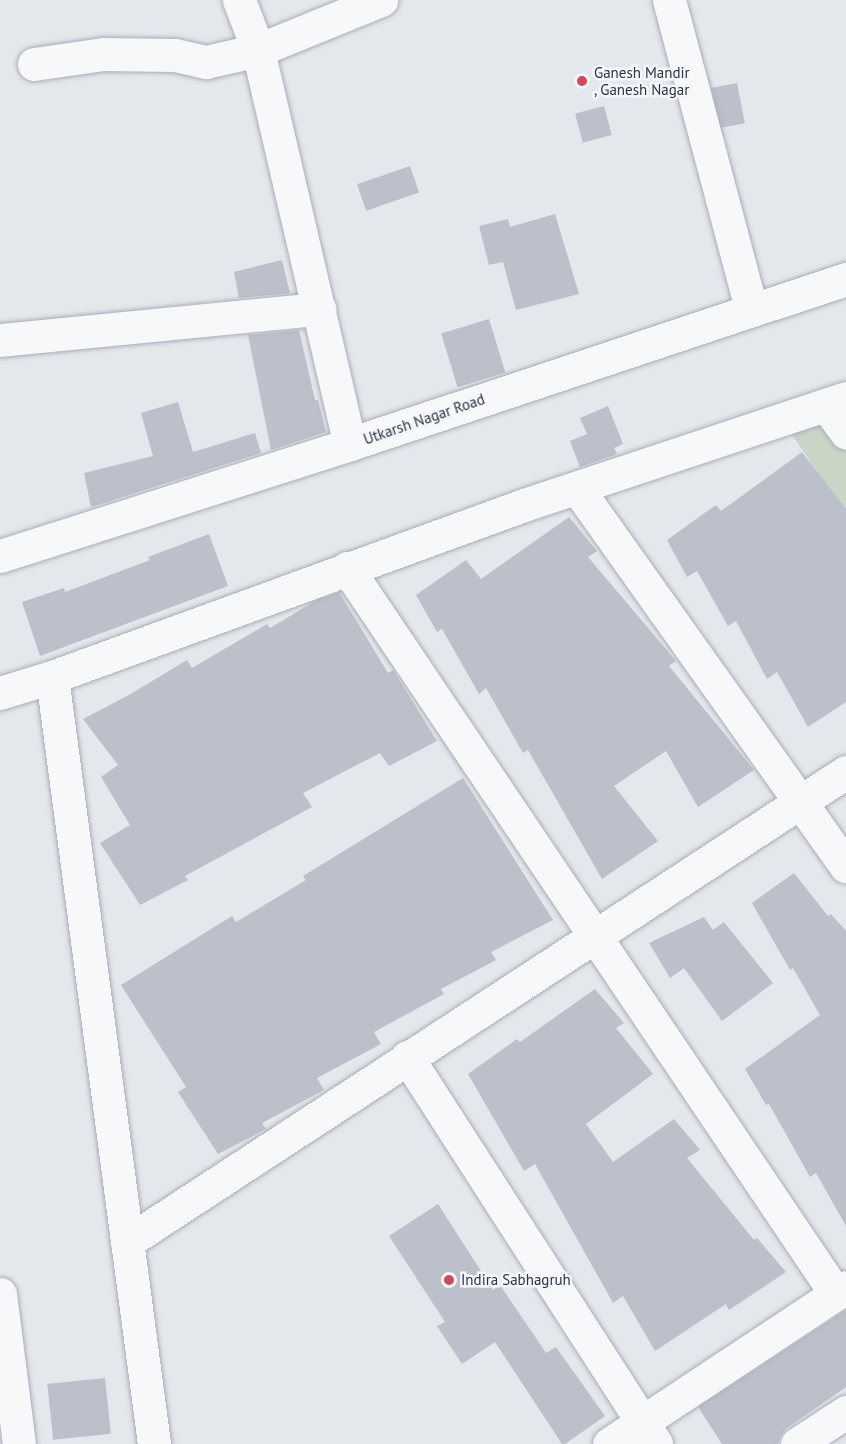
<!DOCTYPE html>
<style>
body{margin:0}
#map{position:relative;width:846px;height:1444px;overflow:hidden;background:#e4e7ec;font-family:"PT Sans",sans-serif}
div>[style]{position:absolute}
.green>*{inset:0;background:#c9d6c5}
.building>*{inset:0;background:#bbc0ca;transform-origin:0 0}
.roads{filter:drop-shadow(0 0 2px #a9aeb7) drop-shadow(0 0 2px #a9aeb7)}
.minor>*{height:33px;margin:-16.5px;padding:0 16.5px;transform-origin:16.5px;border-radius:16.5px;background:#f7f8fa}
.dots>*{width:16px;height:16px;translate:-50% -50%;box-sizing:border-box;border:3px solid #f4f6f9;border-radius:50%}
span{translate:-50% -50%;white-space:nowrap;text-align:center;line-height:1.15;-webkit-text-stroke:5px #f4f6f9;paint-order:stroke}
.poi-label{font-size:15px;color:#2b3445}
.left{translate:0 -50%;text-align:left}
.street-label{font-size:15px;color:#2b3445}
</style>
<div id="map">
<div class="green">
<div style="clip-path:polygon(846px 402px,846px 514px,782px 420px)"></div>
</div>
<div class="building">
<div style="left:737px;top:83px;width:41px;height:26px;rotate:79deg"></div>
<div style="left:604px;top:106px;width:30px;height:30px;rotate:75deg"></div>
<div style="left:410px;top:166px;width:28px;height:56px;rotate:71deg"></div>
<div style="clip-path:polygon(555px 214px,579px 294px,516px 310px,503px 262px,489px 265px,479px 226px,508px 219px,510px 227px)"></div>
<div style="clip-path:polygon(282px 260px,290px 293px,239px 298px,234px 272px)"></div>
<div style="left:489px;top:319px;width:56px;height:50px;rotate:73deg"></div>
<div style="clip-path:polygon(299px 330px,315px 400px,318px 400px,326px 432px,271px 450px,248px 335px)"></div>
<div style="clip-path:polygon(178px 402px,193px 452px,255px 433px,261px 453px,91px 507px,84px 473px,153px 456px,141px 413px)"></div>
<div style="clip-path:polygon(608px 406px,623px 444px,614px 448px,617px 454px,580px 467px,570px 441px,587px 434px,580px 418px)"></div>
<div style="clip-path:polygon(802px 452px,846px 509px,846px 702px,808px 727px,777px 672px,767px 679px,736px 621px,728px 626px,697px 571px,687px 577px,667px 540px,716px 505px,721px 511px)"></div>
<div style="clip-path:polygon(569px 517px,597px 551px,588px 557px,676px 661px,669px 666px,754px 770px,698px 807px,666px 751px,614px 786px,658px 841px,602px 879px,528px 750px,523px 753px,486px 688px,479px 694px,442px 629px,437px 632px,416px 595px,466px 560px,481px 579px)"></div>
<div style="clip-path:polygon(209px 534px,228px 586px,40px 656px,22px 602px,64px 588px,65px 592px,150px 560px,148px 557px)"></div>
<div style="clip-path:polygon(339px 592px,388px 673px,393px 670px,437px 741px,389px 766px,380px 753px,303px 793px,312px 807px,185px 876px,188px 880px,140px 905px,100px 843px,130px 825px,101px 777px,118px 765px,83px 719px,129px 695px,187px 660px,192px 668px,267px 624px,270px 628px,317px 600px)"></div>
<div style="clip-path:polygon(463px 778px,553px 920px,491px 952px,496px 960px,441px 989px,444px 994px,374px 1032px,381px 1044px,317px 1078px,324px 1090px,262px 1123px,266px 1129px,218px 1154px,178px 1092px,186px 1087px,121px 985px,232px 916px,236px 922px,306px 880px,303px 876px)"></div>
<div style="clip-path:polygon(794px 873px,828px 916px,831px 914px,846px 931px,846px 1226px,816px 1173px,810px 1177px,769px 1104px,766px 1105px,745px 1069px,820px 1015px,793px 968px,790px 970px,752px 903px)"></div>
<div style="clip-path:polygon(704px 917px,713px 930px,724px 922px,773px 983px,722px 1021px,684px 968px,670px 978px,649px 943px)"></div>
<div style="clip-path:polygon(595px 989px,624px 1023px,616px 1028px,653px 1074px,586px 1124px,613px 1162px,674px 1119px,700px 1150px,687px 1158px,754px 1240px,757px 1238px,786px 1272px,729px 1310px,726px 1304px,655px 1351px,623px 1296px,613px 1303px,535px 1164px,524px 1171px,468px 1074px,517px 1039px,520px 1042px)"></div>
<div style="clip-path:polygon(438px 1204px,493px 1290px,500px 1285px,546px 1353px,556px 1347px,605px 1416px,565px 1444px,562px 1444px,495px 1342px,462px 1364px,437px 1326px,445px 1322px,389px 1236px)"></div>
<div style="clip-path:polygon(846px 1310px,846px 1387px,787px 1428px,781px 1435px,778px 1444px,722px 1444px,698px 1407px)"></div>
<div style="left:105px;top:1378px;width:56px;height:58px;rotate:84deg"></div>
</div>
<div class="roads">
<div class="minor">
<div style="left:239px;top:0;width:53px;rotate:69.2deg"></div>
<div style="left:258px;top:50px;width:405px;rotate:76.9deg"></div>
<div style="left:669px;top:0;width:320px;rotate:75.1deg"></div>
<div style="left:34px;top:64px;width:70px;rotate:-8.2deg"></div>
<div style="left:103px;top:54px;width:72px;rotate:0.8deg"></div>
<div style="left:175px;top:55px;width:32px;rotate:13deg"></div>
<div style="left:206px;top:62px;width:53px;rotate:-13deg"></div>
<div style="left:258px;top:50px;width:133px;rotate:-22.1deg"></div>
<div style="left:0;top:340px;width:321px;rotate:-5.6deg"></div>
<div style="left:826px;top:405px;width:34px;rotate:54deg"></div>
<div style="left:577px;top:488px;width:464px;rotate:54.6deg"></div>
<div style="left:0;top:556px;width:367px;rotate:-17.7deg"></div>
<div style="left:350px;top:444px;width:523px;rotate:-18.4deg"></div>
<div style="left:347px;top:568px;width:875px;rotate:56.04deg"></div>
<div style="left:52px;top:677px;width:774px;rotate:82.42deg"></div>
<div style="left:0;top:693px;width:54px;rotate:-17.1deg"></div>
<div style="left:52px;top:677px;width:502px;rotate:-20.02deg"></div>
<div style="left:524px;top:505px;width:339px;rotate:-18.4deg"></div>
<div style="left:407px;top:1057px;width:460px;rotate:57.2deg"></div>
<div style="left:127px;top:1242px;width:859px;rotate:-33.17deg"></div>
<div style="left:0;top:1294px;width:151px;rotate:82.8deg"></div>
<div style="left:609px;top:1444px;width:284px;rotate:-33.5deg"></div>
<div style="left:797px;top:1444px;width:59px;rotate:-33.1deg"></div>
</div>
</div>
<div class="dots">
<div style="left:582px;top:81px;background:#d1495b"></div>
<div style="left:449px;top:1280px;background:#d1495b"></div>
</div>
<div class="poi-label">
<span class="left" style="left:594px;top:81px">Ganesh Mandir<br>, Ganesh Nagar</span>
<span class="left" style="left:461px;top:1280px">Indira Sabhagruh</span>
</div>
<div class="street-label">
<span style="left:424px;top:419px;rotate:-19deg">Utkarsh Nagar Road</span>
</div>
</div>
